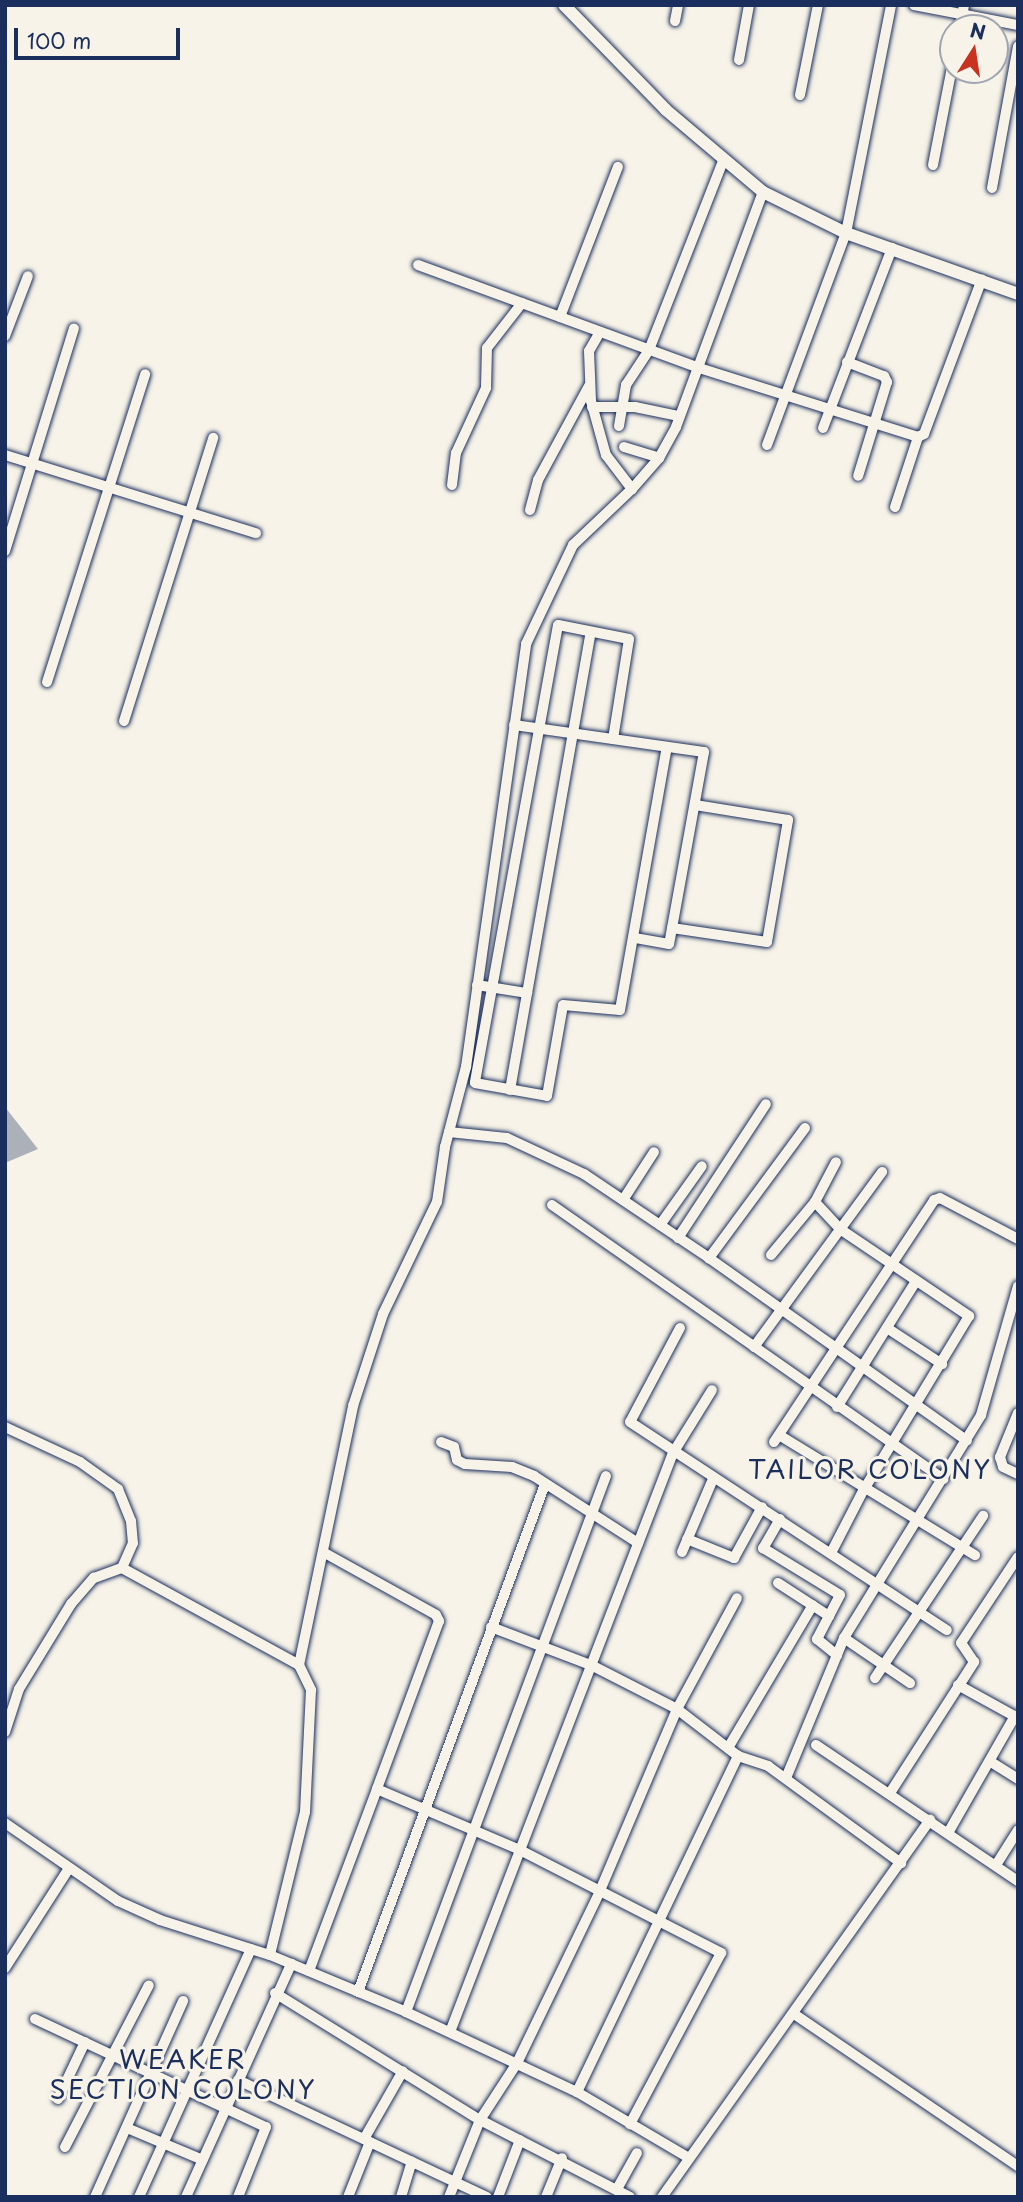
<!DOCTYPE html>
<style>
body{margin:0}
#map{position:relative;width:1023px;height:2202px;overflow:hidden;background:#f7f3e8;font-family:"Playpen Sans",sans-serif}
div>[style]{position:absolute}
.water>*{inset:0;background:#acb0b9}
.roads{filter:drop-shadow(0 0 2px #1b2f5e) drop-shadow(0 0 2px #1b2f5e)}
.street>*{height:10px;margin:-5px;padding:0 5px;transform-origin:5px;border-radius:5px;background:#f7f3e8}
.secondary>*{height:12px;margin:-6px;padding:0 6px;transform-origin:6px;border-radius:6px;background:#f7f3e8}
span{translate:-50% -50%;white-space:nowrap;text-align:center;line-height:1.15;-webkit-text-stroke:6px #f7f3e8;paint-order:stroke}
.neighbourhood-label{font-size:26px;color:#1b2f5e;letter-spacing:2px}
.frame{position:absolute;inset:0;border:7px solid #1b2f5e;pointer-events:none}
.north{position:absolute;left:939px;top:14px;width:70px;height:70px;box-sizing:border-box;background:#f7f3e8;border:2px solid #9fa5b1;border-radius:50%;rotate:12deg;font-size:19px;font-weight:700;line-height:28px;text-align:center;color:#1b2f5e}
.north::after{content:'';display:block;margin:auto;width:24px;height:32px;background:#c8321e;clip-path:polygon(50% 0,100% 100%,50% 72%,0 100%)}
.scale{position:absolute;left:14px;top:28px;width:166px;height:32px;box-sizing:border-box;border:4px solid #1b2f5e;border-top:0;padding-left:9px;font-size:21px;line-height:24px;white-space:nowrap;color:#1b2f5e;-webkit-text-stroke:5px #f7f3e8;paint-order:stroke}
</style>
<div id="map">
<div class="water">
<div style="clip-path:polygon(5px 1107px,38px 1149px,5px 1163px)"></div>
</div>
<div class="roads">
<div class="street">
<div style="left:914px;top:5px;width:106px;rotate:10.9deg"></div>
<div style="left:675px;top:21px;width:16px;rotate:-79deg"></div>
<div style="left:960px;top:28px;width:23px;rotate:-80deg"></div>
<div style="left:739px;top:60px;width:56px;rotate:-79.7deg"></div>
<div style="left:800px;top:95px;width:92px;rotate:-78.7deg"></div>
<div style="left:933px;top:165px;width:105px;rotate:-79deg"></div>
<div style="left:992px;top:188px;width:144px;rotate:-79.6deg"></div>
<div style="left:418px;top:265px;width:296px;rotate:20.1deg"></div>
<div style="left:696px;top:367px;width:233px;rotate:17.5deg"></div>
<div style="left:918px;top:437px;width:7px;rotate:-27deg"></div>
<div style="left:924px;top:434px;width:165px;rotate:-69.5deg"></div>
<div style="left:560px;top:317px;width:161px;rotate:-68.9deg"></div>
<div style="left:600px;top:332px;width:22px;rotate:120deg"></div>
<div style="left:589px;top:351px;width:50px;rotate:87.7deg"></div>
<div style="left:591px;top:401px;width:56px;rotate:74.5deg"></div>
<div style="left:606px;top:455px;width:43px;rotate:52.6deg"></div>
<div style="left:5px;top:336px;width:64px;rotate:-69deg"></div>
<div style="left:847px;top:362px;width:40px;rotate:21deg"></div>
<div style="left:884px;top:376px;width:7px;rotate:63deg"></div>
<div style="left:887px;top:382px;width:98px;rotate:107.1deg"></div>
<div style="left:592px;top:407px;width:43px"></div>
<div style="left:635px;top:407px;width:45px;rotate:11.6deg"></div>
<div style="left:619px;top:426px;width:42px;rotate:-80.3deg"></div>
<div style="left:626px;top:385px;width:42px;rotate:-56.7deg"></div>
<div style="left:649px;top:350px;width:205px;rotate:-68.6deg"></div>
<div style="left:823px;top:428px;width:193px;rotate:-69deg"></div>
<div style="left:767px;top:445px;width:226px;rotate:-69.6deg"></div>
<div style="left:846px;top:233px;width:232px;rotate:-78.8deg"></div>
<div style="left:624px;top:447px;width:37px;rotate:17deg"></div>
<div style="left:5px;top:455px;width:263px;rotate:17.3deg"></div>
<div style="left:452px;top:485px;width:32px;rotate:-83deg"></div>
<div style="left:456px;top:453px;width:72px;rotate:-65.2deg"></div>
<div style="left:486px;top:388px;width:40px;rotate:-88.6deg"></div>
<div style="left:487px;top:348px;width:57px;rotate:-52.1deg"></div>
<div style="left:895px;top:507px;width:74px;rotate:-71.8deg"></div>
<div style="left:530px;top:510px;width:31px;rotate:-75deg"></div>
<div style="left:538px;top:480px;width:107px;rotate:-61.5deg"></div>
<div style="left:5px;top:551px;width:233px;rotate:-72.8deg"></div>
<div style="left:47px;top:682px;width:323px;rotate:-72.3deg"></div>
<div style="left:124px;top:721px;width:297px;rotate:-72.5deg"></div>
<div style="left:514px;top:725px;width:192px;rotate:8.1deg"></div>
<div style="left:704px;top:752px;width:195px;rotate:100.3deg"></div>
<div style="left:669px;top:944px;width:35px;rotate:-170deg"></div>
<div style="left:613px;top:739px;width:101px;rotate:-80.9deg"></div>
<div style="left:629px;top:639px;width:72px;rotate:-168.8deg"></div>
<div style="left:558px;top:625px;width:465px;rotate:100.3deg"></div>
<div style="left:475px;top:1083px;width:73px;rotate:10.2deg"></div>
<div style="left:547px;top:1096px;width:92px;rotate:-80deg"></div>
<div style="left:563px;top:1005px;width:57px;rotate:5deg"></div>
<div style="left:620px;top:1010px;width:267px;rotate:-79.9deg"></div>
<div style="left:672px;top:928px;width:96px;rotate:8.4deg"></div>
<div style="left:767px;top:942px;width:124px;rotate:-80.2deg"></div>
<div style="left:788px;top:820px;width:94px;rotate:-170.8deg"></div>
<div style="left:477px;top:985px;width:51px;rotate:9.1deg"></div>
<div style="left:510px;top:1090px;width:465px;rotate:-80deg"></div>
<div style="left:805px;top:1128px;width:162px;rotate:126.4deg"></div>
<div style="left:709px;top:1258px;width:316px;rotate:35.3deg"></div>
<div style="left:449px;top:1132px;width:58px;rotate:5.9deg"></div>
<div style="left:507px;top:1138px;width:85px;rotate:25.1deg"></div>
<div style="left:584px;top:1174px;width:151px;rotate:33.9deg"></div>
<div style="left:623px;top:1200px;width:57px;rotate:-57.1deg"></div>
<div style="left:815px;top:1202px;width:37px;rotate:47deg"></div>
<div style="left:840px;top:1229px;width:156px;rotate:34deg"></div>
<div style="left:969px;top:1316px;width:205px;rotate:121.2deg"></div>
<div style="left:863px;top:1491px;width:70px;rotate:117.3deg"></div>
<div style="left:552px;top:1205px;width:478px;rotate:35deg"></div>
<div style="left:660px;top:1225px;width:72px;rotate:-54.6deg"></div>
<div style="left:678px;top:1238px;width:160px;rotate:-56.7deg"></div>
<div style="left:771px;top:1255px;width:69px;rotate:-50.3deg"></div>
<div style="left:815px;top:1202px;width:45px;rotate:-62.3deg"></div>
<div style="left:680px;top:1328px;width:106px;rotate:118deg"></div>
<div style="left:630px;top:1422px;width:379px;rotate:33.3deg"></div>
<div style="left:887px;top:1328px;width:66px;rotate:33.2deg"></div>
<div style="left:754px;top:1347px;width:217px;rotate:-53.8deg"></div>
<div style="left:837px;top:1407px;width:149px;rotate:-57.9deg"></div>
<div style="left:1018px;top:1413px;width:48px;rotate:112.2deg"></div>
<div style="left:1000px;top:1457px;width:10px;rotate:73deg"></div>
<div style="left:1003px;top:1467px;width:17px;rotate:25deg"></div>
<div style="left:5px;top:1427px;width:83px;rotate:25deg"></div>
<div style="left:80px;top:1462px;width:47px;rotate:35.4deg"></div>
<div style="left:118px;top:1489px;width:35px;rotate:68deg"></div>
<div style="left:131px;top:1521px;width:22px;rotate:85deg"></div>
<div style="left:133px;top:1543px;width:27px;rotate:114deg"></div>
<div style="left:779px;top:1435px;width:230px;rotate:31.5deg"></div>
<div style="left:441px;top:1442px;width:14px;rotate:21deg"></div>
<div style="left:454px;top:1447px;width:13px;rotate:77deg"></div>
<div style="left:457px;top:1460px;width:9px;rotate:27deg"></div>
<div style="left:465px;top:1464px;width:47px;rotate:3.7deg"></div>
<div style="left:512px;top:1467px;width:24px;rotate:22deg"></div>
<div style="left:534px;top:1476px;width:124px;rotate:32.8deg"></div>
<div style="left:774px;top:1442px;width:290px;rotate:-56.5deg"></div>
<div style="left:934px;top:1200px;width:6px;rotate:-18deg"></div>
<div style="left:940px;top:1198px;width:88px;rotate:27.7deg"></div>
<div style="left:780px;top:1519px;width:34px;rotate:120deg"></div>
<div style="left:763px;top:1548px;width:90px;rotate:31.4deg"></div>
<div style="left:840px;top:1595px;width:50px;rotate:117.6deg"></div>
<div style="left:817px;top:1639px;width:26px;rotate:39deg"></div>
<div style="left:687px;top:1539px;width:51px;rotate:22deg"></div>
<div style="left:734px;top:1558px;width:58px;rotate:-61.2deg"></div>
<div style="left:323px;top:1552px;width:129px;rotate:29.1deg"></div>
<div style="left:436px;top:1615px;width:7px;rotate:63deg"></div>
<div style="left:439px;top:1621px;width:179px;rotate:110.3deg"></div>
<div style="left:377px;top:1789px;width:155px;rotate:23.1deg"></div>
<div style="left:520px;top:1850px;width:226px;rotate:27.1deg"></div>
<div style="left:721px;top:1953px;width:194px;rotate:118deg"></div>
<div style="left:682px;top:1552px;width:79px;rotate:-67deg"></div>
<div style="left:778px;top:1583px;width:61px;rotate:32.9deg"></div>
<div style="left:491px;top:1627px;width:109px;rotate:20.9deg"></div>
<div style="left:593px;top:1666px;width:94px;rotate:27.1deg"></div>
<div style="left:677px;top:1709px;width:77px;rotate:37.6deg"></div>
<div style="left:844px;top:1638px;width:80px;rotate:34.3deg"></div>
<div style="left:299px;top:1665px;width:265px;rotate:-78.2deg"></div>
<div style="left:353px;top:1406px;width:97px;rotate:-71.9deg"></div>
<div style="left:383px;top:1314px;width:124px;rotate:-64.3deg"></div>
<div style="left:437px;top:1202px;width:56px;rotate:-81.7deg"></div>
<div style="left:445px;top:1147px;width:83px;rotate:-75.3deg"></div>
<div style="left:466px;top:1067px;width:427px;rotate:-81.9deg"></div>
<div style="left:526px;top:644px;width:110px;rotate:-64.6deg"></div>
<div style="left:573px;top:545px;width:81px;rotate:-43.5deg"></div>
<div style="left:632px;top:489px;width:41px;rotate:-48.9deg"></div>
<div style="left:659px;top:458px;width:35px;rotate:-61deg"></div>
<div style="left:676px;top:427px;width:251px;rotate:-69.7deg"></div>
<div style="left:875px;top:1678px;width:195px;rotate:-56.3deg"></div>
<div style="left:958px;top:1685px;width:68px;rotate:28.8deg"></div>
<div style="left:5px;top:1732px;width:45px;rotate:-72deg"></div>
<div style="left:19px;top:1689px;width:100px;rotate:-58.5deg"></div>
<div style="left:71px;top:1604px;width:35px;rotate:-49deg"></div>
<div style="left:94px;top:1578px;width:30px;rotate:-20deg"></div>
<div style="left:122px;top:1568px;width:202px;rotate:28.7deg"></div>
<div style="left:299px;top:1665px;width:28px;rotate:64deg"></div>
<div style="left:311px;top:1690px;width:122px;rotate:92.8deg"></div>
<div style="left:305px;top:1812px;width:147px;rotate:103.8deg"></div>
<div style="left:816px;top:1745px;width:244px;rotate:34deg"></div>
<div style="left:728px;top:1748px;width:166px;rotate:-59.3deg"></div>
<div style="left:991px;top:1762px;width:32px;rotate:32deg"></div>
<div style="left:786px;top:1778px;width:152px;rotate:-67.5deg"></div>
<div style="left:844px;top:1638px;width:262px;rotate:-58.4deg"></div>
<div style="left:981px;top:1415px;width:134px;rotate:-74deg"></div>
<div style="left:890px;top:1793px;width:156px;rotate:-57.3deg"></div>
<div style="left:974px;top:1662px;width:23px;rotate:-124deg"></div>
<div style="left:961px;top:1643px;width:103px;rotate:-56.5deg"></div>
<div style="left:5px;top:1823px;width:137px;rotate:34.6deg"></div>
<div style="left:118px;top:1901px;width:46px;rotate:24.3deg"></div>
<div style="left:160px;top:1920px;width:115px;rotate:17.7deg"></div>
<div style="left:270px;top:1955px;width:147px;rotate:22.7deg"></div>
<div style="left:406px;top:2012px;width:189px;rotate:25.1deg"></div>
<div style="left:577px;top:2092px;width:130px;rotate:30.5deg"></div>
<div style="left:948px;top:1833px;width:135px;rotate:-60.2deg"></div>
<div style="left:996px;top:1865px;width:41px;rotate:-57.8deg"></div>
<div style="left:5px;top:1968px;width:117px;rotate:-57.3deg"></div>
<div style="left:309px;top:1971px;width:194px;rotate:-69.5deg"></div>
<div style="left:358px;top:1992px;width:541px;rotate:-69.79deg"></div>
<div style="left:275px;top:1993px;width:241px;rotate:31.8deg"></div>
<div style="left:480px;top:2120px;width:83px;rotate:111.9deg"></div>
<div style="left:406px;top:2012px;width:572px;rotate:-69.54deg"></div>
<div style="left:794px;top:2014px;width:271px;rotate:34.2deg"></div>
<div style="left:35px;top:2019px;width:255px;rotate:25.1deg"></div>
<div style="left:266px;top:2127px;width:75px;rotate:111.8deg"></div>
<div style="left:450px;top:2032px;width:620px;rotate:-68.94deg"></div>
<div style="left:673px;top:1453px;width:74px;rotate:-58.2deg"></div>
<div style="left:238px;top:2080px;width:275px;rotate:25.2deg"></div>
<div style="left:577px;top:2092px;width:373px;rotate:-64.4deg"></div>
<div style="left:738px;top:1756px;width:32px;rotate:18deg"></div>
<div style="left:768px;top:1766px;width:165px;rotate:36.1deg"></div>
<div style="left:58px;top:2099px;width:63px;rotate:-64.7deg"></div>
<div style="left:127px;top:2128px;width:82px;rotate:22.8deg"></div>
<div style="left:364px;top:2139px;width:78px;rotate:-60.2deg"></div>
<div style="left:65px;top:2147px;width:182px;rotate:-62.6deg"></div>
<div style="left:617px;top:2189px;width:41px;rotate:-60.9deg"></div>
<div style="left:95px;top:2197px;width:215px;rotate:-65.8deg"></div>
<div style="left:139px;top:2197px;width:272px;rotate:-65.7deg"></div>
<div style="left:186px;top:2197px;width:256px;rotate:-65.7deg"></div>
<div style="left:348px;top:2197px;width:59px;rotate:-68.2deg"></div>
<div style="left:401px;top:2197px;width:37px;rotate:-73deg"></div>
<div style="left:498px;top:2197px;width:61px;rotate:-68.9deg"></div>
<div style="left:546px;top:2197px;width:42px;rotate:-67.7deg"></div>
<div style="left:630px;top:2197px;width:169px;rotate:-152.8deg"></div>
<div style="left:480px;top:2120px;width:68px;rotate:-57deg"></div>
<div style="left:517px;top:2063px;width:189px;rotate:-64.2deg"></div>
<div style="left:599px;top:1893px;width:200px;rotate:-67deg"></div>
<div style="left:677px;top:1709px;width:126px;rotate:-61.6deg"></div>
<div style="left:662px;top:2197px;width:463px;rotate:-54.6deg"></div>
</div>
<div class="secondary">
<div style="left:564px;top:5px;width:146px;rotate:45.8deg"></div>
<div style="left:666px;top:110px;width:127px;rotate:40.2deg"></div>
<div style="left:763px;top:192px;width:93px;rotate:26.3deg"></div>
<div style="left:846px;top:233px;width:182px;rotate:19.5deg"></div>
</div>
</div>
<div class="neighbourhood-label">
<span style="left:870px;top:1469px">TAILOR COLONY</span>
<span style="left:183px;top:2074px">WEAKER<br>SECTION COLONY</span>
</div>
<div class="frame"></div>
<div class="north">N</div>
<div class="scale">100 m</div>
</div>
